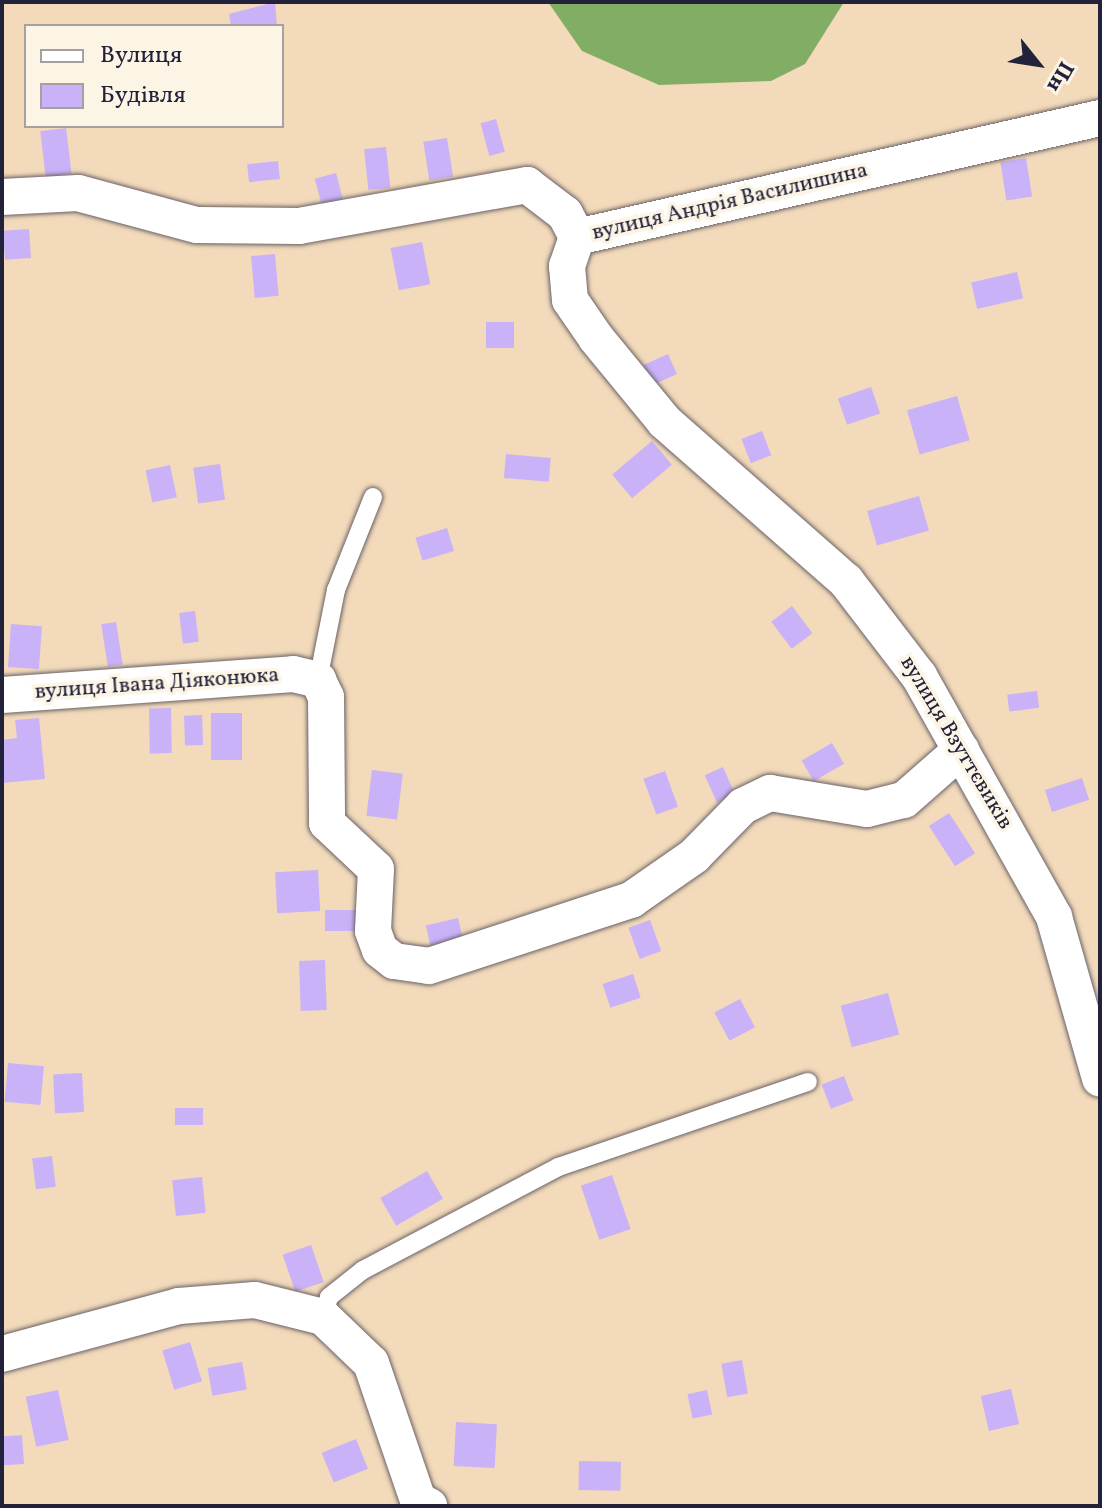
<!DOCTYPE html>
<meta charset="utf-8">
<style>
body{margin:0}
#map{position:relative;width:1102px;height:1508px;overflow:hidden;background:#f2daba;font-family:Vollkorn,serif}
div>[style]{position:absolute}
.forest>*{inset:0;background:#82ad65}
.building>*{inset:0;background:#cab2f8;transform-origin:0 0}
.roads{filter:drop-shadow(0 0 2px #6b6267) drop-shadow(0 0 2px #6b6267)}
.lane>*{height:18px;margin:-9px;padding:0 9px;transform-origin:9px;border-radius:9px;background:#fff}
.street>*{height:36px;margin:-18px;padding:0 18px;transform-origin:18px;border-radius:18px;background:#fff}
span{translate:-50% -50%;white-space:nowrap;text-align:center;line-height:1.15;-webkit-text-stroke:7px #fcf5e5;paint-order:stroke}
.street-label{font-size:22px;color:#22223b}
.frame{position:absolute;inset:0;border:4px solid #22223b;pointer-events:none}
.legend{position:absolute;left:24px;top:24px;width:260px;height:104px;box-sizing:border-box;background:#fcf5e5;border:2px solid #a5a1a1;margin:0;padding:10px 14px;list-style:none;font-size:24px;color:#22223b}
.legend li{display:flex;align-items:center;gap:16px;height:40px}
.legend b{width:40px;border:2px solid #a5a1a1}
.north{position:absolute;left:998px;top:24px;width:80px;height:80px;-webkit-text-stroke:6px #fcf5e5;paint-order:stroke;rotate:120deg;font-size:22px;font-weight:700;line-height:32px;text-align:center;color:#22223b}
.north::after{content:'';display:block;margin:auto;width:28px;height:36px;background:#22223b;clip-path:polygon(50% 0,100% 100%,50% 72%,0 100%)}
</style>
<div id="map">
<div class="forest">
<div style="clip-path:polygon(548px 2px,844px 2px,805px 64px,771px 81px,659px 85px,582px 51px)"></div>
</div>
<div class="building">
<div style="clip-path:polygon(275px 2px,277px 26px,231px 26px,229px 14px)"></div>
<div style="left:496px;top:119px;width:34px;height:16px;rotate:75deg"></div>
<div style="left:66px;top:128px;width:46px;height:26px;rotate:83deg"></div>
<div style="left:447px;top:138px;width:39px;height:24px;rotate:81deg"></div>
<div style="left:386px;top:147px;width:41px;height:22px;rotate:84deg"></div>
<div style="left:1026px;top:158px;width:39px;height:26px;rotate:81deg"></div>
<div style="left:278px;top:161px;width:18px;height:31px;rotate:84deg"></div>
<div style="left:336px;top:173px;width:27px;height:22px;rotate:75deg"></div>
<div style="left:29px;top:229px;width:29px;height:26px;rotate:86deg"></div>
<div style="left:422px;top:242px;width:43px;height:32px;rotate:79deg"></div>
<div style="left:275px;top:254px;width:42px;height:24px;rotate:85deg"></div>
<div style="left:1017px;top:272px;width:27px;height:47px;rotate:77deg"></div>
<div style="left:486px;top:322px;width:28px;height:26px"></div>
<div style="left:668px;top:354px;width:22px;height:27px;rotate:66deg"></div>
<div style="left:871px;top:387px;width:28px;height:35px;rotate:71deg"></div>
<div style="left:957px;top:396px;width:46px;height:52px;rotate:74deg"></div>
<div style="left:762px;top:431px;width:26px;height:22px;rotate:69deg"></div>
<div style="left:652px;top:441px;width:31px;height:52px;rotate:50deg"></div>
<div style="left:506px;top:454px;width:45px;height:24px;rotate:5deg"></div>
<div style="left:220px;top:464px;width:36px;height:27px;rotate:82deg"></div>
<div style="left:170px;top:465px;width:33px;height:25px;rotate:78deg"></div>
<div style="left:919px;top:496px;width:36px;height:54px;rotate:74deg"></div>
<div style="left:447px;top:528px;width:24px;height:33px;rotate:73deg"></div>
<div style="left:792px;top:606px;width:34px;height:26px;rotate:53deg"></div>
<div style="left:195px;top:611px;width:31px;height:16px;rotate:83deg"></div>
<div style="left:116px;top:622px;width:43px;height:15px;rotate:81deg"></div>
<div style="left:11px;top:624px;width:31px;height:43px;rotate:4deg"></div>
<div style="left:1037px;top:691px;width:17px;height:30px;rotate:83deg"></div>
<div style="left:171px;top:708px;width:45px;height:22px;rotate:89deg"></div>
<div style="left:211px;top:713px;width:31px;height:47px"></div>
<div style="left:202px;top:715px;width:30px;height:18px;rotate:88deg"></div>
<div style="clip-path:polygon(39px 718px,45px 779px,2px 783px,2px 740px,17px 738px,15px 720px)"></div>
<div style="left:832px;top:743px;width:24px;height:35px;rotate:60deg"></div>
<div style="left:723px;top:767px;width:30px;height:20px;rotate:66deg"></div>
<div style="left:372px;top:770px;width:31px;height:46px;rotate:7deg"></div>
<div style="left:665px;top:771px;width:38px;height:23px;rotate:70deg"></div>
<div style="left:1082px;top:778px;width:23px;height:39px;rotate:72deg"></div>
<div style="left:949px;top:813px;width:48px;height:24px;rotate:57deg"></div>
<div style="left:318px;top:870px;width:41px;height:43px;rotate:87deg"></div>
<div style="left:325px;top:910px;width:34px;height:21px"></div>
<div style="left:458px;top:918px;width:26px;height:33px;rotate:77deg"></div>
<div style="left:650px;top:920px;width:33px;height:23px;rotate:70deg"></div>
<div style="left:325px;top:960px;width:50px;height:26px;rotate:88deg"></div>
<div style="left:633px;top:974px;width:25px;height:32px;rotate:72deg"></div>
<div style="left:888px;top:993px;width:43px;height:49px;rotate:75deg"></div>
<div style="left:740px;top:999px;width:32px;height:29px;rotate:62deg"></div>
<div style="left:8px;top:1063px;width:36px;height:39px;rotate:5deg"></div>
<div style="left:82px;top:1073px;width:39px;height:29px;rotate:87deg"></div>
<div style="left:844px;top:1076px;width:26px;height:24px;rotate:69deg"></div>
<div style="left:203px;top:1108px;width:17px;height:28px;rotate:90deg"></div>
<div style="left:52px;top:1156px;width:31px;height:20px;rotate:83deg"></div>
<div style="left:427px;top:1171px;width:32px;height:54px;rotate:60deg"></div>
<div style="left:612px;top:1175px;width:57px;height:33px;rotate:71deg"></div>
<div style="left:202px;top:1177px;width:36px;height:30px;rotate:84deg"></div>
<div style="left:311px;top:1245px;width:39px;height:30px;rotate:71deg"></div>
<div style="left:190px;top:1342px;width:41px;height:29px;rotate:73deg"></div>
<div style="left:742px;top:1360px;width:34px;height:21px;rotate:80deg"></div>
<div style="left:242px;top:1362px;width:28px;height:35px;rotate:80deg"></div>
<div style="left:1011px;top:1389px;width:36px;height:31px;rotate:77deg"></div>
<div style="left:58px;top:1390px;width:51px;height:33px;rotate:78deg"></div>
<div style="left:707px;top:1390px;width:25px;height:20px;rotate:78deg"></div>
<div style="left:456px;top:1422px;width:41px;height:44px;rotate:3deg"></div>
<div style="left:22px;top:1435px;width:29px;height:20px;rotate:86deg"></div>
<div style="left:356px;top:1439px;width:32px;height:37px;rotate:68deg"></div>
<div style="left:579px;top:1461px;width:42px;height:29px;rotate:1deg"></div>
</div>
<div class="roads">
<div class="lane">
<div style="left:318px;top:680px;width:92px;rotate:-78.7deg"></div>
<div style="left:336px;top:590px;width:100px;rotate:-68.3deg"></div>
<div style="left:323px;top:1317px;width:21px;rotate:-73deg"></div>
<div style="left:329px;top:1297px;width:43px;rotate:-38.5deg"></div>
<div style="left:363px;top:1270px;width:221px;rotate:-27.8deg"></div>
<div style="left:558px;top:1167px;width:264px;rotate:-18.8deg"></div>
</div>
<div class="street">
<div style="left:2px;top:197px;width:76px;rotate:-3deg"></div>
<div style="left:78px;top:193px;width:123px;rotate:15.1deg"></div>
<div style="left:197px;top:225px;width:102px;rotate:0.6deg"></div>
<div style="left:299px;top:226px;width:232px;rotate:-10.2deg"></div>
<div style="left:527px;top:185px;width:48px;rotate:37.3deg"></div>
<div style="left:565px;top:214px;width:26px;rotate:62deg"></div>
<div style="left:577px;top:237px;width:536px;rotate:-12.82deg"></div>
<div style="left:577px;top:237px;width:31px;rotate:109deg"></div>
<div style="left:567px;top:266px;width:34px;rotate:85deg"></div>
<div style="left:570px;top:300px;width:46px;rotate:55.6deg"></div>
<div style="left:596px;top:338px;width:109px;rotate:50.6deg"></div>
<div style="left:665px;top:422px;width:241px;rotate:41.3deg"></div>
<div style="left:846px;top:581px;width:120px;rotate:52.5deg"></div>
<div style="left:919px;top:676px;width:276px;rotate:60.7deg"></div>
<div style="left:1054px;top:917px;width:168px;rotate:74.1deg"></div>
<div style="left:2px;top:695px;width:292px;rotate:-4.1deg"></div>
<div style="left:293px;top:674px;width:26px;rotate:13deg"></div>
<div style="left:318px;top:680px;width:19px;rotate:65deg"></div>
<div style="left:326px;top:697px;width:126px;rotate:89.5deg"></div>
<div style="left:327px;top:823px;width:67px;rotate:43.2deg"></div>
<div style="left:376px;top:869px;width:62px;rotate:92.8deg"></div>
<div style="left:373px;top:931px;width:20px;rotate:70deg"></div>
<div style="left:380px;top:950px;width:18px;rotate:38deg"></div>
<div style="left:394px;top:961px;width:35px;rotate:8deg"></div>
<div style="left:429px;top:966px;width:213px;rotate:-18.1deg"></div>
<div style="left:631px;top:900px;width:77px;rotate:-34.9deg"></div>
<div style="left:694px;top:856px;width:70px;rotate:-45.6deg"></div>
<div style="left:743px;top:806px;width:30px;rotate:-26deg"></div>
<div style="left:770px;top:793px;width:98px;rotate:9.4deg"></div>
<div style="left:867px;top:809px;width:38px;rotate:-14deg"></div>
<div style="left:904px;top:800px;width:76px;rotate:-41.3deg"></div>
<div style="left:2px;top:1354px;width:183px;rotate:-15.2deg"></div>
<div style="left:179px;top:1306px;width:76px;rotate:-4.5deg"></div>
<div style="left:255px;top:1300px;width:70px;rotate:14deg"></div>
<div style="left:323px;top:1317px;width:66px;rotate:43.8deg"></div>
<div style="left:371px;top:1363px;width:145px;rotate:71.1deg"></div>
<div style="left:418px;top:1500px;width:13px;rotate:29deg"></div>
</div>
</div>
<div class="street-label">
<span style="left:730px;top:202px;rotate:-13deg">вулиця Андрія Василишина</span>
<span style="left:157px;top:684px;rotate:-4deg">вулиця Івана Діяконюка</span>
<span style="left:956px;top:743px;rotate:59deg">вулиця Взуттєвиків</span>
</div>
<div class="frame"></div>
<ul class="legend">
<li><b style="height:10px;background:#fff"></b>Вулиця</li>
<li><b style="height:22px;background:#cab2f8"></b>Будівля</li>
</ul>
<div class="north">Пн</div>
</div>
